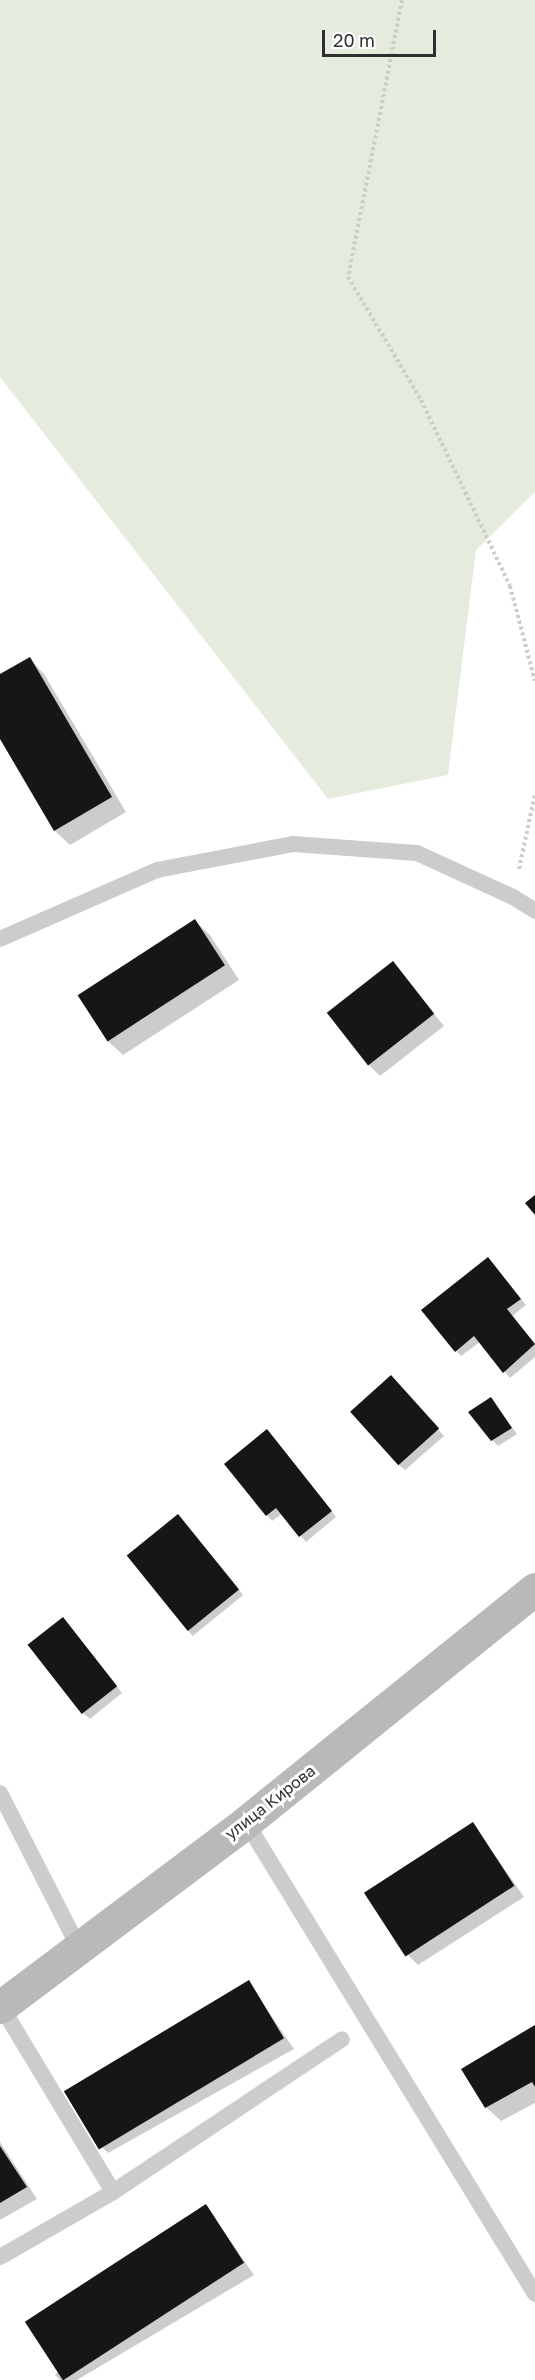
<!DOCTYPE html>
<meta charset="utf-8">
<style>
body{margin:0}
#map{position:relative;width:535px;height:2380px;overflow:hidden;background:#fff;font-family:"Golos Text",sans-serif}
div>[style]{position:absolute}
.green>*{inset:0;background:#e5ecde}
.shadow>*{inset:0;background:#0003;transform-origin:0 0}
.building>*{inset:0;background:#161616;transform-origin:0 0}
.path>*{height:4px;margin-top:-2px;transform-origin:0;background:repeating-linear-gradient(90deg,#ccc 0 3px,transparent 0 6px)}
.lane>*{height:16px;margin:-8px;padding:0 8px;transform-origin:8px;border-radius:8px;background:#ccc}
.secondary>*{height:33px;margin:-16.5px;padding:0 16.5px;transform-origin:16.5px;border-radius:16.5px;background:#b9b9b9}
span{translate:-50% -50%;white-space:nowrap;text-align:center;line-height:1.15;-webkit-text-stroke:6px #fff;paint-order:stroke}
.street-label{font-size:16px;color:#2f2f2f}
.scale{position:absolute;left:322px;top:30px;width:114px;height:27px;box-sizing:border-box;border:3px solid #2f2f2f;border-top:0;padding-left:8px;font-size:18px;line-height:21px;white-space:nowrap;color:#2f2f2f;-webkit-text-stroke:4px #fff;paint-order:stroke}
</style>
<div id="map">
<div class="green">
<div style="clip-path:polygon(0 0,535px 0,535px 492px,476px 550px,448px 775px,328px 799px,0 377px)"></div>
</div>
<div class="shadow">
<div style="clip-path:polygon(30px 659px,44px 674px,126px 812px,70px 845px,55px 831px,0 736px,0 676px)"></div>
<div style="clip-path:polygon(195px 921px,210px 935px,239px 980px,123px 1055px,108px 1041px)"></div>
<div style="clip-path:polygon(392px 963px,444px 1026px,380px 1076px,369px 1065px)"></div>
<div style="clip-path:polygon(494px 1265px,526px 1305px,512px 1316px,535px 1345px,535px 1357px,510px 1378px,480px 1342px,461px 1356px,456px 1351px)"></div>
<div style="clip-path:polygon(396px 1382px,444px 1436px,405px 1470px,399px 1465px)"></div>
<div style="clip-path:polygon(491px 1399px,517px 1434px,498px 1446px,492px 1440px)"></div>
<div style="clip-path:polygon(273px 1437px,336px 1517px,306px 1542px,282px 1514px,272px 1521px,267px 1515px)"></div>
<div style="left:184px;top:1522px;width:94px;height:65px;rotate:51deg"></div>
<div style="clip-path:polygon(69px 1625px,122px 1693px,90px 1719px,84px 1714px)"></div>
<div style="clip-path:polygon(473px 1824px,524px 1897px,418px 1965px,407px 1954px)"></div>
<div style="clip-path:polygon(248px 1982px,294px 2049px,108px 2153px,97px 2142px)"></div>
<div style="clip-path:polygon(535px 2027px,535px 2103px,501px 2121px,486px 2107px)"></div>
<div style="clip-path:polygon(0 2142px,37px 2199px,0 2220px)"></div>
<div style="clip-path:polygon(206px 2206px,254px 2275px,77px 2380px,60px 2380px,55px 2375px)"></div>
</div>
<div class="building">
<div style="clip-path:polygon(30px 657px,112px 797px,54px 831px,0 739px,0 674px)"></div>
<div style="left:195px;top:919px;width:55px;height:140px;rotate:57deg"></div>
<div style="left:393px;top:961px;width:67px;height:84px;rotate:52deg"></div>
<div style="clip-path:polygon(535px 1195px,535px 1215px,525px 1203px)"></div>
<div style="clip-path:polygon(488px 1257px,521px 1299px,507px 1309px,535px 1344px,503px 1373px,474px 1336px,455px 1352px,421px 1310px)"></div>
<div style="left:391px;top:1375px;width:72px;height:55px;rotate:48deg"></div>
<div style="clip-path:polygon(491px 1397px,512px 1428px,491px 1441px,468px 1412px)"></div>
<div style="clip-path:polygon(267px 1429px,332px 1511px,299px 1537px,276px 1508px,266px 1516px,224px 1464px)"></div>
<div style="left:178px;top:1514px;width:97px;height:66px;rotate:51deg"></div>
<div style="left:63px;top:1617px;width:88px;height:45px;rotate:52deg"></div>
<div style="left:473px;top:1822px;width:76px;height:130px;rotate:57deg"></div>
<div style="left:249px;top:1980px;width:68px;height:216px;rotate:59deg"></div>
<div style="clip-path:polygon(535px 2025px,535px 2087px,532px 2082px,485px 2108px,461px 2069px)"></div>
<div style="clip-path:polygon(0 2146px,27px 2187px,0 2203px)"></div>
<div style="left:206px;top:2204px;width:70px;height:216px;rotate:57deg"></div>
</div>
<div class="path">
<div style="left:402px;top:0;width:282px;rotate:101deg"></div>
<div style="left:348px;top:277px;width:143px;rotate:59.3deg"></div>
<div style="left:421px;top:400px;width:206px;rotate:64.4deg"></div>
<div style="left:510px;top:586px;width:98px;rotate:75.3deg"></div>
<div style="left:519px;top:869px;width:77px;rotate:-78deg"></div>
</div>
<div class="lane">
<div style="left:0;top:939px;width:171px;rotate:-23.7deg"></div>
<div style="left:157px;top:870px;width:138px;rotate:-10.8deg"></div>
<div style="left:293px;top:844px;width:124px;rotate:4.2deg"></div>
<div style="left:417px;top:853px;width:106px;rotate:24.6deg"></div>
<div style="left:513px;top:897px;width:26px;rotate:32deg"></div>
<div style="left:0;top:1793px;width:172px;rotate:63deg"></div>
<div style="left:246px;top:1822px;width:553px;rotate:58.52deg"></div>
<div style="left:1px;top:2006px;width:217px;rotate:58.9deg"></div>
<div style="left:0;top:2257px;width:130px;rotate:-29.9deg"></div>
<div style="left:113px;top:2192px;width:275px;rotate:-33.7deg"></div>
</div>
<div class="secondary">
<div style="left:0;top:2007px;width:308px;rotate:-36.9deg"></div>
<div style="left:246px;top:1822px;width:371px;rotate:-38.9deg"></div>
</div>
<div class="street-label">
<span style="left:270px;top:1802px;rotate:-38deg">улица Кирова</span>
</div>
<div class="scale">20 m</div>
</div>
